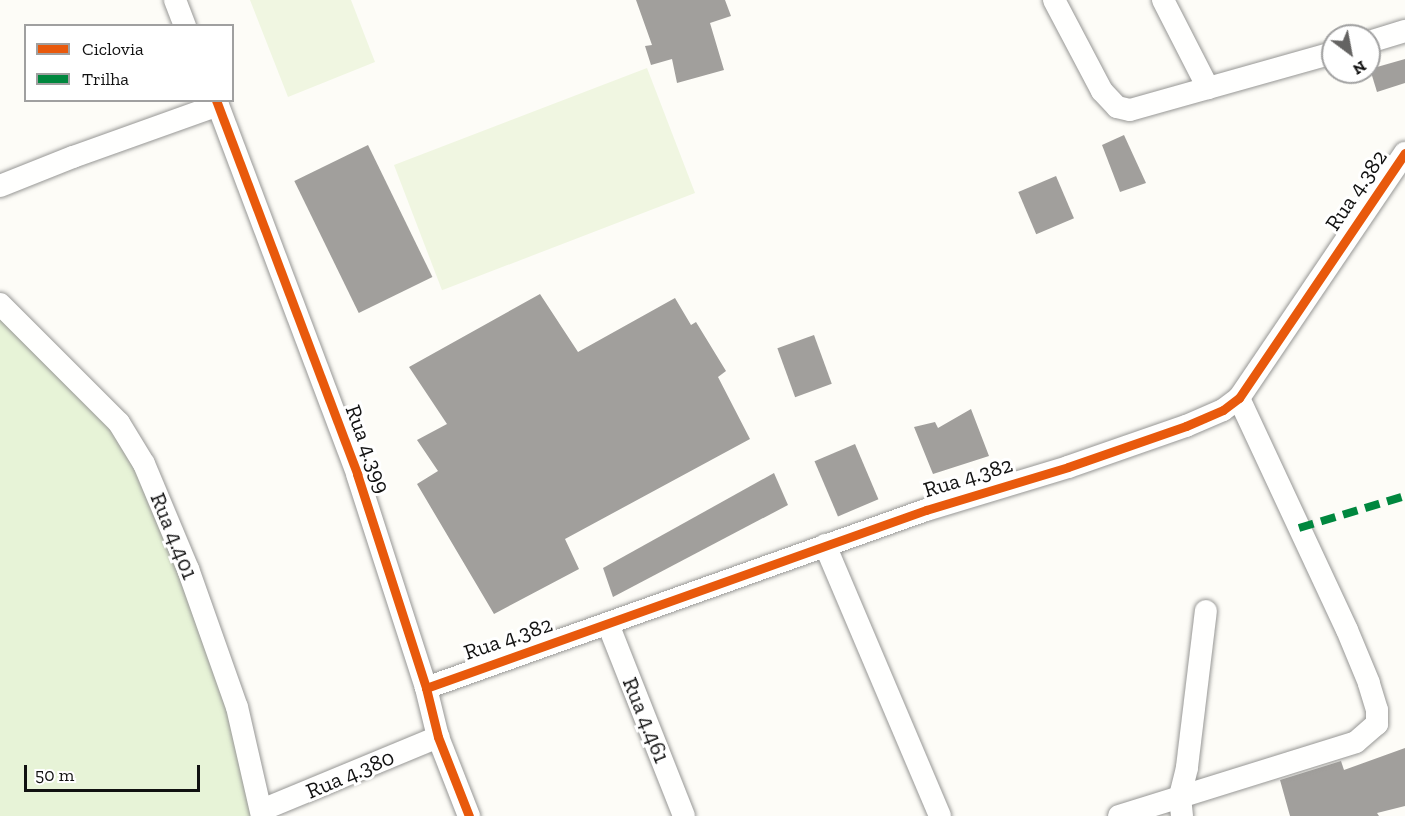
<!DOCTYPE html>
<style>
body{margin:0}
#map{position:relative;width:1405px;height:816px;overflow:hidden;background:#fdfcf7;font-family:"Zilla Slab",serif}
div>[style]{position:absolute}
.green>*{inset:0;background:#e7f3d7}
.pitch>*{inset:0;background:#f0f6e1;transform-origin:0 0}
.building>*{inset:0;background:#a19f9c;transform-origin:0 0}
.roads{filter:drop-shadow(0 0 2px #979795) drop-shadow(0 0 2px #979795)}
.street>*{height:22px;margin:-11px;padding:0 11px;transform-origin:11px;border-radius:11px;background:#fffffe}
.quiet>*{height:8px;margin-top:-4px;transform-origin:0;background:repeating-linear-gradient(90deg,#00873e 0 15px,transparent 0 23px)}
.cycleway>*{height:9px;margin:-4.5px;padding:0 4.5px;transform-origin:4.5px;border-radius:4.5px;background:#e8590c}
span{translate:-50% -50%;white-space:nowrap;text-align:center;line-height:1.15;-webkit-text-stroke:6px #fff;paint-order:stroke}
.street-label{font-size:22px;color:#111}
.legend{position:absolute;left:24px;top:24px;width:210px;height:78px;box-sizing:border-box;background:#fff;border:2px solid #a0a0a0;margin:0;padding:8px 10px;list-style:none;font-size:18px;color:#111}
.legend li{display:flex;align-items:center;gap:12px;height:30px}
.legend b{width:30px;border:2px solid #a0a0a0}
.north{position:absolute;left:1321px;top:24px;width:60px;height:60px;box-sizing:border-box;background:#fff;border:2px solid #a0a0a0;border-radius:50%;rotate:148deg;font-size:16px;font-weight:700;line-height:24px;text-align:center;color:#111}
.north::after{content:'';display:block;margin:auto;width:21px;height:27px;background:#646362;clip-path:polygon(50% 0,100% 100%,50% 72%,0 100%)}
.scale{position:absolute;left:24px;top:765px;width:176px;height:27px;box-sizing:border-box;border:3px solid #111;border-top:0;padding-left:8px;font-size:18px;line-height:21px;white-space:nowrap;color:#111;-webkit-text-stroke:4px #fff;paint-order:stroke}
</style>
<div id="map">
<div class="green">
<div style="clip-path:polygon(0 317px,119px 423px,201px 604px,258px 816px,0 816px)"></div>
</div>
<div class="pitch">
<div style="clip-path:polygon(250px 0,351px 0,375px 62px,288px 97px)"></div>
<div style="left:647px;top:68px;width:134px;height:271px;rotate:69deg"></div>
</div>
<div class="building">
<div style="clip-path:polygon(636px 0,725px 0,731px 16px,710px 23px,724px 70px,677px 83px,672px 59px,651px 65px,645px 46px,652px 45px)"></div>
<div style="clip-path:polygon(1405px 59px,1405px 83px,1377px 92px,1370px 69px)"></div>
<div style="clip-path:polygon(1124px 135px,1146px 183px,1120px 192px,1102px 145px)"></div>
<div style="left:368px;top:145px;width:147px;height:82px;rotate:64deg"></div>
<div style="left:1056px;top:176px;width:46px;height:41px;rotate:67deg"></div>
<div style="clip-path:polygon(540px 294px,578px 352px,675px 298px,691px 325px,696px 322px,726px 371px,718px 377px,750px 439px,565px 539px,579px 569px,494px 614px,417px 484px,438px 471px,417px 440px,447px 424px,409px 367px)"></div>
<div style="left:814px;top:335px;width:52px;height:39px;rotate:70deg"></div>
<div style="clip-path:polygon(971px 409px,989px 456px,933px 474px,914px 427px,935px 422px,938px 428px)"></div>
<div style="left:855px;top:444px;width:60px;height:44px;rotate:67deg"></div>
<div style="clip-path:polygon(774px 473px,788px 505px,613px 597px,603px 568px)"></div>
<div style="clip-path:polygon(1405px 748px,1405px 806px,1377px 813px,1379px 816px,1290px 816px,1280px 780px,1341px 761px,1344px 770px)"></div>
</div>
<div class="roads">
<div class="street">
<div style="left:175px;top:0;width:28px;rotate:69deg"></div>
<div style="left:1054px;top:0;width:103px;rotate:62.2deg"></div>
<div style="left:1102px;top:91px;width:22px;rotate:47deg"></div>
<div style="left:1117px;top:107px;width:13px;rotate:13deg"></div>
<div style="left:1130px;top:110px;width:211px;rotate:-15.7deg"></div>
<div style="left:1163px;top:0;width:99px;rotate:62.9deg"></div>
<div style="left:1369px;top:42px;width:38px;rotate:-17deg"></div>
<div style="left:216px;top:100px;width:400px;rotate:69.3deg"></div>
<div style="left:357px;top:474px;width:225px;rotate:72.1deg"></div>
<div style="left:426px;top:688px;width:50px;rotate:76.2deg"></div>
<div style="left:438px;top:737px;width:85px;rotate:68.6deg"></div>
<div style="left:0;top:186px;width:79px;rotate:-21.7deg"></div>
<div style="left:73px;top:157px;width:154px;rotate:-19.7deg"></div>
<div style="left:0;top:304px;width:168px;rotate:45deg"></div>
<div style="left:119px;top:423px;width:48px;rotate:58.6deg"></div>
<div style="left:144px;top:464px;width:114px;rotate:67.3deg"></div>
<div style="left:188px;top:569px;width:146px;rotate:70.5deg"></div>
<div style="left:237px;top:707px;width:112px;rotate:77.1deg"></div>
<div style="left:825px;top:545px;width:294px;rotate:67deg"></div>
<div style="left:608px;top:624px;width:206px;rotate:68.4deg"></div>
<div style="left:426px;top:688px;width:531px;rotate:-19.6deg"></div>
<div style="left:926px;top:510px;width:148px;rotate:-16.8deg"></div>
<div style="left:1068px;top:467px;width:125px;rotate:-19.2deg"></div>
<div style="left:1186px;top:426px;width:40px;rotate:-23.4deg"></div>
<div style="left:1223px;top:410px;width:20px;rotate:-37deg"></div>
<div style="left:1239px;top:398px;width:296px;rotate:-55.9deg"></div>
<div style="left:262px;top:810px;width:191px;rotate:-22.5deg"></div>
<div style="left:1119px;top:816px;width:248px;rotate:-17.3deg"></div>
<div style="left:1356px;top:742px;width:28px;rotate:-41deg"></div>
<div style="left:1377px;top:724px;width:14px;rotate:-90deg"></div>
<div style="left:1377px;top:710px;width:28px;rotate:-107deg"></div>
<div style="left:1369px;top:683px;width:57px;rotate:-112.5deg"></div>
<div style="left:1347px;top:630px;width:256px;rotate:-115deg"></div>
<div style="left:1182px;top:816px;width:20px;rotate:-96deg"></div>
<div style="left:1180px;top:796px;width:30px;rotate:-76deg"></div>
<div style="left:1187px;top:767px;width:157px;rotate:-83.1deg"></div>
</div>
</div>
<div class="quiet">
<div style="left:1299px;top:528px;width:111px;rotate:-16.8deg"></div>
</div>
<div class="cycleway">
<div style="left:216px;top:100px;width:400px;rotate:69.3deg"></div>
<div style="left:357px;top:474px;width:225px;rotate:72.1deg"></div>
<div style="left:426px;top:688px;width:50px;rotate:76.2deg"></div>
<div style="left:438px;top:737px;width:85px;rotate:68.6deg"></div>
<div style="left:426px;top:688px;width:531px;rotate:-19.6deg"></div>
<div style="left:926px;top:510px;width:148px;rotate:-16.8deg"></div>
<div style="left:1068px;top:467px;width:125px;rotate:-19.2deg"></div>
<div style="left:1186px;top:426px;width:40px;rotate:-23.4deg"></div>
<div style="left:1223px;top:410px;width:20px;rotate:-37deg"></div>
<div style="left:1239px;top:398px;width:296px;rotate:-55.9deg"></div>
</div>
<div class="street-label">
<span style="left:1356px;top:190px;rotate:-56deg">Rua 4.382</span>
<span style="left:368px;top:449px;rotate:70deg">Rua 4.399</span>
<span style="left:968px;top:477px;rotate:-17deg">Rua 4.382</span>
<span style="left:174px;top:536px;rotate:68deg">Rua 4.401</span>
<span style="left:508px;top:638px;rotate:-19deg">Rua 4.382</span>
<span style="left:646px;top:720px;rotate:68deg">Rua 4.461</span>
<span style="left:350px;top:774px;rotate:-23deg">Rua 4.380</span>
</div>
<ul class="legend">
<li><b style="height:8px;background:#e8590c"></b>Ciclovia</li>
<li><b style="height:8px;background:#00873e"></b>Trilha</li>
</ul>
<div class="north">N</div>
<div class="scale">50 m</div>
</div>
